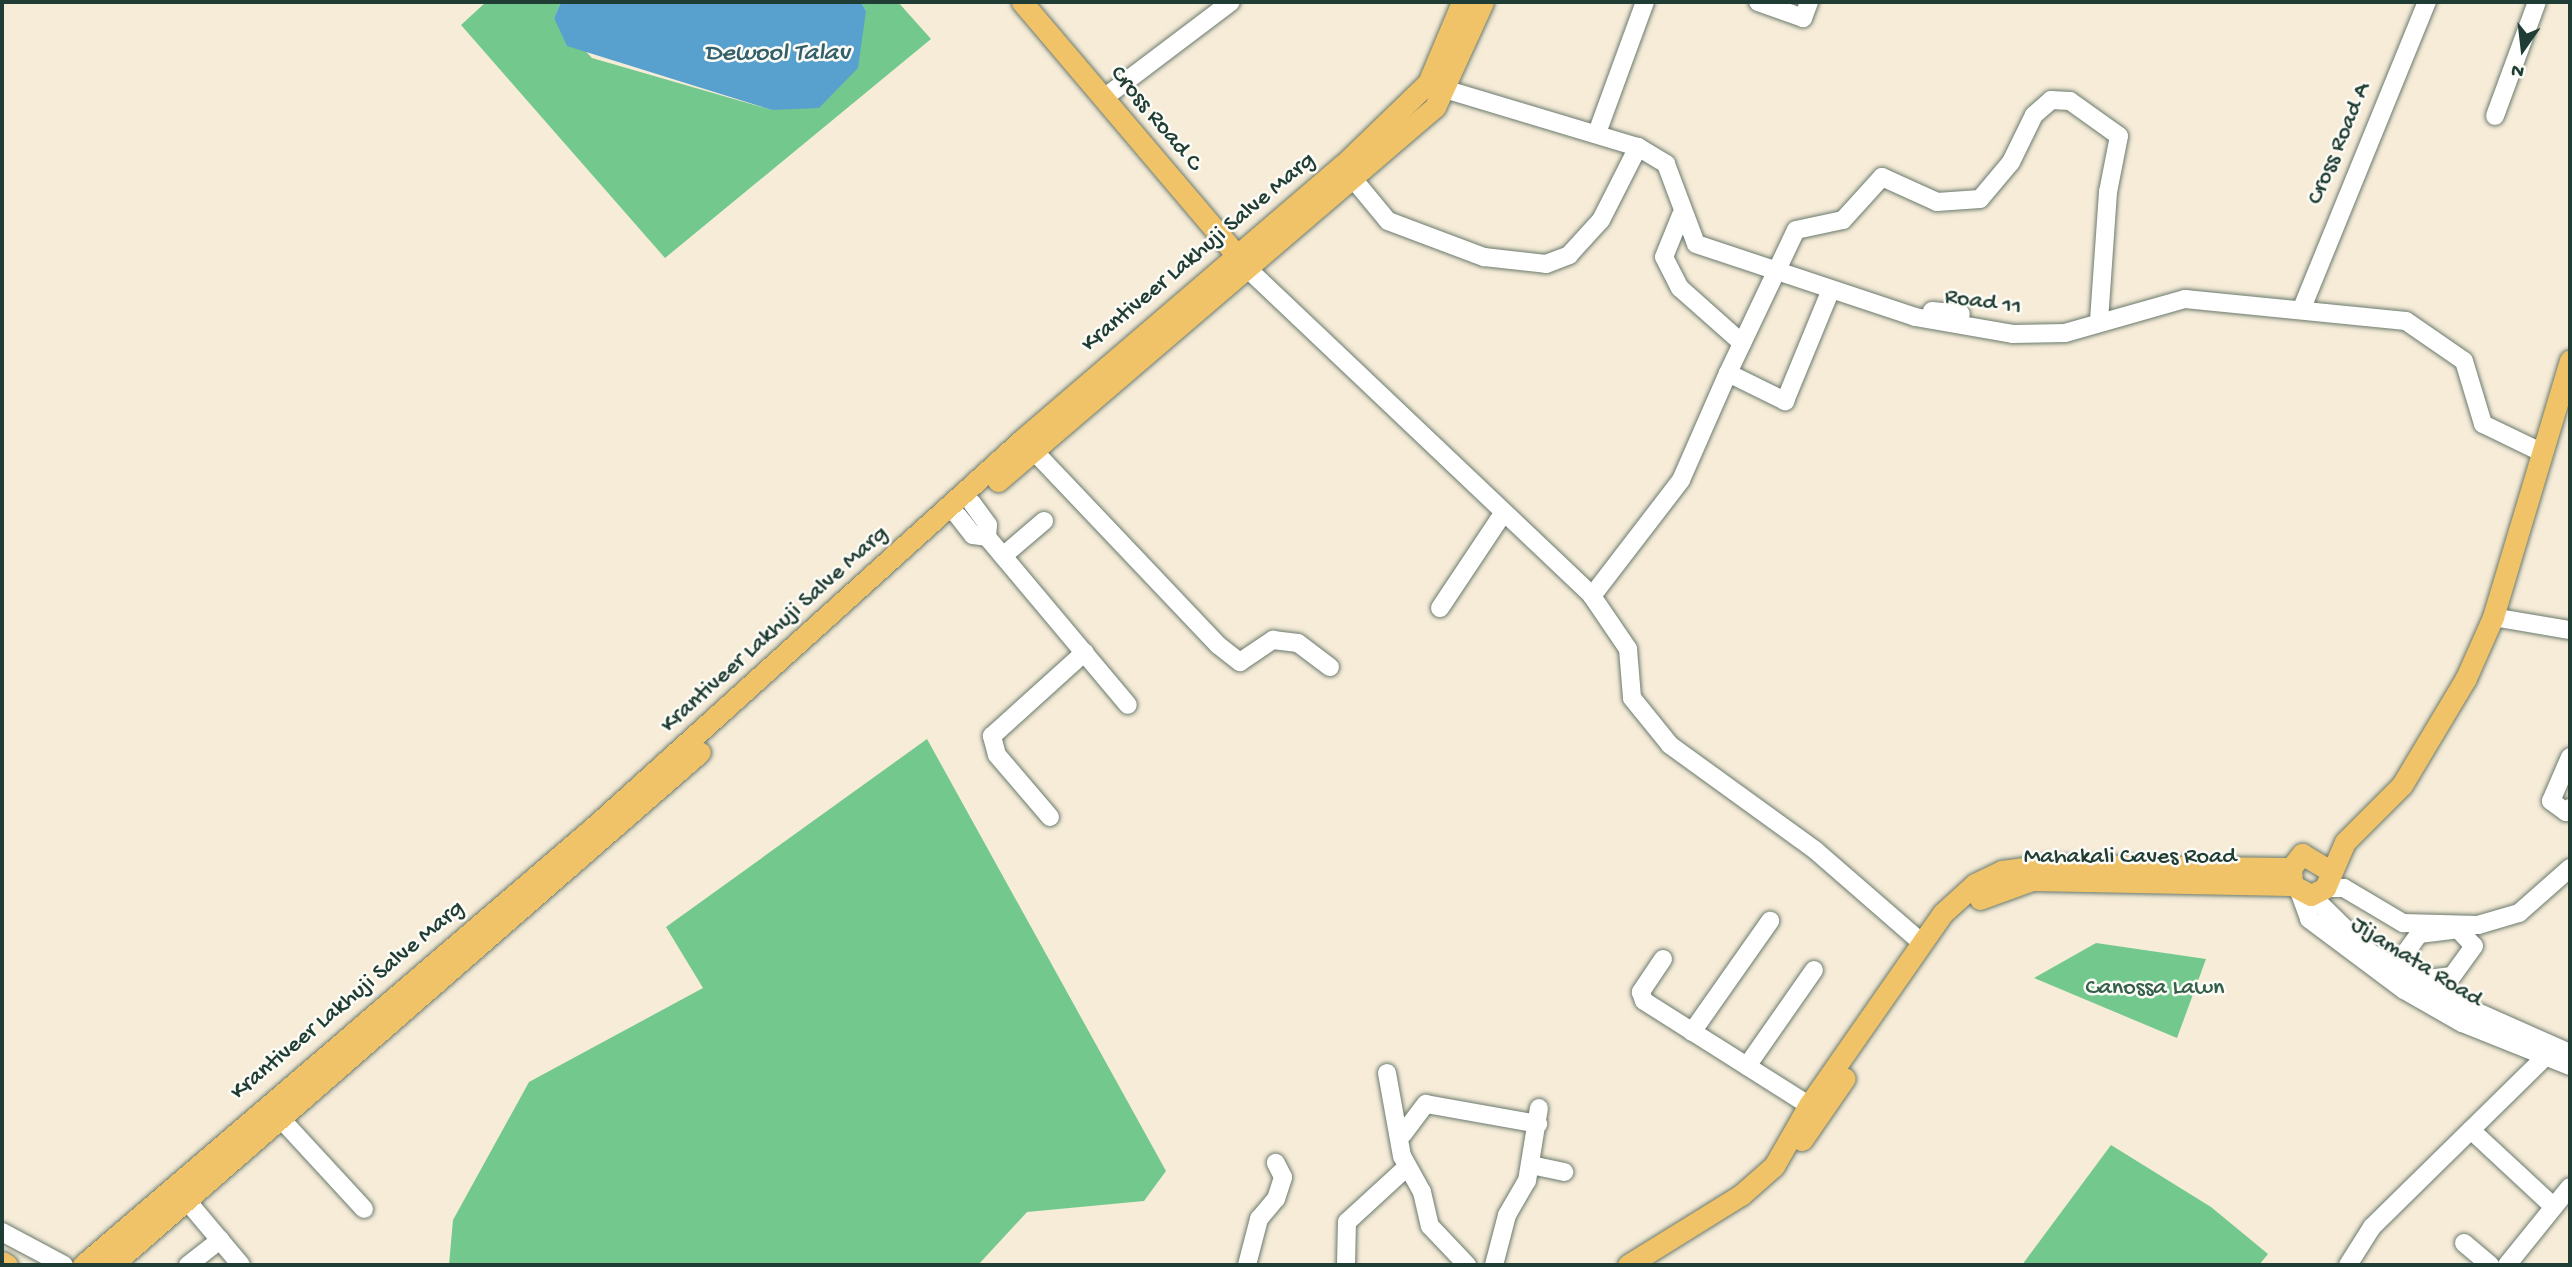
<!DOCTYPE html>
<style>
body{margin:0}
#map{position:relative;width:2572px;height:1267px;overflow:hidden;background:#f6ecd8;font-family:"Gochi Hand",sans-serif}
div>[style]{position:absolute}
.green>*{inset:0;background:#73c98d}
.water>*{inset:0;background:#58a1cf}
.roads{filter:drop-shadow(0 0 2px #6a7a6d) drop-shadow(0 0 2px #6a7a6d)}
.minor>*{height:18px;margin:-9px;padding:0 9px;transform-origin:9px;border-radius:9px;background:#fff}
.major>*{height:21px;margin:-10.5px;padding:0 10.5px;transform-origin:10.5px;border-radius:10.5px;background:#f1c369}
span{translate:-50% -50%;white-space:nowrap;text-align:center;line-height:1.15;-webkit-text-stroke:5px #fdfcf7;paint-order:stroke}
.street-label{font-size:24px;color:#1f3d34}
.park-label{font-size:24px;color:#34604a}
.water-label{font-size:26px;color:#33606a;font-style:italic}
.frame{position:absolute;inset:0;border:4px solid #1f3d34;pointer-events:none}
.north{position:absolute;left:2488px;top:14px;width:70px;height:70px;-webkit-text-stroke:5px #fdfcf7;paint-order:stroke;rotate:194deg;font-size:19px;font-weight:700;line-height:28px;text-align:center;color:#1f3d34}
.north::after{content:'';display:block;margin:auto;width:24px;height:32px;background:#1f3d34;clip-path:polygon(50% 0,100% 100%,50% 72%,0 100%)}
</style>
<div id="map">
<div class="green">
<div style="clip-path:polygon(486px 2px,561px 2px,554px 18px,592px 58px,772px 110px,866px 11px,861px 2px,898px 2px,931px 39px,665px 258px,461px 25px)"></div>
<div style="clip-path:polygon(927px 739px,1166px 1171px,1144px 1201px,1027px 1212px,978px 1265px,449px 1265px,453px 1220px,529px 1082px,703px 988px,666px 927px)"></div>
<div style="clip-path:polygon(2096px 943px,2206px 959px,2177px 1038px,2034px 978px)"></div>
<div style="clip-path:polygon(2111px 1145px,2211px 1207px,2268px 1254px,2259px 1265px,2022px 1265px)"></div>
</div>
<div class="water">
<div style="clip-path:polygon(561px 2px,861px 2px,866px 11px,858px 68px,819px 108px,772px 110px,567px 46px,554px 18px)"></div>
</div>
<div class="roads">
<div class="minor">
<div style="left:1758px;top:2px;width:48px;rotate:19.6deg"></div>
<div style="left:1803px;top:18px;width:17px;rotate:-69deg"></div>
<div style="left:1431px;top:85px;width:216px;rotate:16.7deg"></div>
<div style="left:1638px;top:147px;width:33px;rotate:31deg"></div>
<div style="left:1666px;top:164px;width:85px;rotate:69.4deg"></div>
<div style="left:1696px;top:244px;width:231px;rotate:18.4deg"></div>
<div style="left:1915px;top:317px;width:99px;rotate:9.8deg"></div>
<div style="left:2013px;top:334px;width:52px;rotate:-1.1deg"></div>
<div style="left:2065px;top:333px;width:125px;rotate:-15.8deg"></div>
<div style="left:2185px;top:299px;width:222px;rotate:5.7deg"></div>
<div style="left:2406px;top:321px;width:70px;rotate:34.6deg"></div>
<div style="left:2464px;top:361px;width:66px;rotate:73.2deg"></div>
<div style="left:2483px;top:424px;width:64px;rotate:25.8deg"></div>
<div style="left:1104px;top:98px;width:159px;rotate:-37.1deg"></div>
<div style="left:2495px;top:116px;width:121px;rotate:-69.8deg"></div>
<div style="left:1597px;top:133px;width:140px;rotate:-69.9deg"></div>
<div style="left:1345px;top:169px;width:67px;rotate:50.4deg"></div>
<div style="left:1388px;top:221px;width:103px;rotate:20.6deg"></div>
<div style="left:1484px;top:257px;width:62px;rotate:6.4deg"></div>
<div style="left:1546px;top:264px;width:25px;rotate:-21deg"></div>
<div style="left:1569px;top:255px;width:47px;rotate:-47.6deg"></div>
<div style="left:1601px;top:220px;width:82px;rotate:-63.1deg"></div>
<div style="left:1681px;top:215px;width:45px;rotate:112deg"></div>
<div style="left:1664px;top:257px;width:35px;rotate:63deg"></div>
<div style="left:1680px;top:288px;width:83px;rotate:41.6deg"></div>
<div style="left:1249px;top:270px;width:473px;rotate:43.5deg"></div>
<div style="left:1592px;top:596px;width:64px;rotate:55.8deg"></div>
<div style="left:1628px;top:649px;width:49px;rotate:85.3deg"></div>
<div style="left:1632px;top:698px;width:60px;rotate:51deg"></div>
<div style="left:1670px;top:745px;width:179px;rotate:35.9deg"></div>
<div style="left:1815px;top:850px;width:142px;rotate:41deg"></div>
<div style="left:2302px;top:308px;width:331px;rotate:-67.8deg"></div>
<div style="left:1932px;top:311px;width:29px;rotate:6deg"></div>
<div style="left:1728px;top:373px;width:158px;rotate:-64.6deg"></div>
<div style="left:1796px;top:230px;width:48px;rotate:-12deg"></div>
<div style="left:1843px;top:220px;width:58px;rotate:-47.8deg"></div>
<div style="left:1882px;top:177px;width:60px;rotate:24.4deg"></div>
<div style="left:1937px;top:202px;width:43px;rotate:-4deg"></div>
<div style="left:1980px;top:199px;width:48px;rotate:-50deg"></div>
<div style="left:2011px;top:162px;width:52px;rotate:-63.9deg"></div>
<div style="left:2034px;top:115px;width:23px;rotate:-41deg"></div>
<div style="left:2051px;top:100px;width:19px;rotate:3deg"></div>
<div style="left:2070px;top:101px;width:60px;rotate:35.5deg"></div>
<div style="left:2119px;top:136px;width:57px;rotate:101.1deg"></div>
<div style="left:2108px;top:192px;width:130px;rotate:94deg"></div>
<div style="left:1033px;top:450px;width:269px;rotate:46.5deg"></div>
<div style="left:1218px;top:645px;width:28px;rotate:38deg"></div>
<div style="left:1240px;top:662px;width:40px;rotate:-34deg"></div>
<div style="left:1273px;top:640px;width:25px;rotate:7deg"></div>
<div style="left:1298px;top:643px;width:40px;rotate:37deg"></div>
<div style="left:972px;top:503px;width:27px;rotate:54deg"></div>
<div style="left:988px;top:525px;width:12px;rotate:95deg"></div>
<div style="left:958px;top:516px;width:24px;rotate:52deg"></div>
<div style="left:973px;top:535px;width:14px;rotate:8deg"></div>
<div style="left:987px;top:537px;width:219px;rotate:50deg"></div>
<div style="left:1003px;top:556px;width:54px;rotate:-40.5deg"></div>
<div style="left:1592px;top:596px;width:146px;rotate:-52.5deg"></div>
<div style="left:1681px;top:480px;width:117px;rotate:-66.3deg"></div>
<div style="left:1728px;top:373px;width:64px;rotate:26.2deg"></div>
<div style="left:1785px;top:401px;width:118px;rotate:-67.6deg"></div>
<div style="left:1440px;top:608px;width:115px;rotate:-56.3deg"></div>
<div style="left:2493px;top:617px;width:78px;rotate:9.6deg"></div>
<div style="left:2570px;top:757px;width:48px;rotate:113.4deg"></div>
<div style="left:2551px;top:801px;width:19px;rotate:36deg"></div>
<div style="left:2566px;top:812px;width:6px;rotate:-45deg"></div>
<div style="left:1050px;top:817px;width:82px;rotate:-130.5deg"></div>
<div style="left:997px;top:755px;width:20px;rotate:-105deg"></div>
<div style="left:992px;top:736px;width:125px;rotate:-42.1deg"></div>
<div style="left:2325px;top:888px;width:19px"></div>
<div style="left:2344px;top:888px;width:69px;rotate:30.7deg"></div>
<div style="left:2403px;top:923px;width:75px;rotate:1.5deg"></div>
<div style="left:2478px;top:925px;width:43px;rotate:-16.3deg"></div>
<div style="left:2519px;top:913px;width:68px;rotate:-41.4deg"></div>
<div style="left:2299px;top:891px;width:30px;rotate:70deg"></div>
<div style="left:2309px;top:919px;width:119px;rotate:36.8deg"></div>
<div style="left:2404px;top:990px;width:67px;rotate:29.6deg"></div>
<div style="left:2462px;top:1023px;width:116px;rotate:21.7deg"></div>
<div style="left:2311px;top:895px;width:81px;rotate:44.5deg"></div>
<div style="left:2369px;top:952px;width:92px;rotate:30.7deg"></div>
<div style="left:2448px;top:999px;width:133px;rotate:23.9deg"></div>
<div style="left:2458px;top:929px;width:23px;rotate:47deg"></div>
<div style="left:2474px;top:946px;width:37px;rotate:126deg"></div>
<div style="left:2452px;top:976px;width:24px;rotate:173deg"></div>
<div style="left:2428px;top:979px;width:22px;rotate:-150deg"></div>
<div style="left:2409px;top:968px;width:16px;rotate:-101deg"></div>
<div style="left:2406px;top:952px;width:22px;rotate:-54deg"></div>
<div style="left:2419px;top:934px;width:39px;rotate:-7deg"></div>
<div style="left:1663px;top:959px;width:40px;rotate:124deg"></div>
<div style="left:1641px;top:992px;width:9px;rotate:72deg"></div>
<div style="left:1644px;top:1001px;width:206px;rotate:32.3deg"></div>
<div style="left:1692px;top:1032px;width:136px;rotate:-54.9deg"></div>
<div style="left:1747px;top:1066px;width:117px;rotate:-55.1deg"></div>
<div style="left:1387px;top:1073px;width:84px;rotate:79.8deg"></div>
<div style="left:1402px;top:1156px;width:41px;rotate:60.9deg"></div>
<div style="left:1422px;top:1192px;width:35px;rotate:77deg"></div>
<div style="left:1430px;top:1226px;width:54px;rotate:46.5deg"></div>
<div style="left:282px;top:1120px;width:121px;rotate:47.3deg"></div>
<div style="left:2471px;top:1130px;width:113px;rotate:42.9deg"></div>
<div style="left:1403px;top:1134px;width:38px;rotate:-53deg"></div>
<div style="left:1426px;top:1104px;width:114px;rotate:10.1deg"></div>
<div style="left:1531px;top:1165px;width:34px;rotate:12deg"></div>
<div style="left:188px;top:1202px;width:82px;rotate:49.9deg"></div>
<div style="left:2px;top:1232px;width:70px;rotate:28deg"></div>
<div style="left:2464px;top:1243px;width:34px;rotate:40deg"></div>
<div style="left:188px;top:1265px;width:41px;rotate:-38deg"></div>
<div style="left:1247px;top:1265px;width:48px;rotate:-75.4deg"></div>
<div style="left:1259px;top:1219px;width:26px;rotate:-50deg"></div>
<div style="left:1276px;top:1199px;width:23px;rotate:-72deg"></div>
<div style="left:1283px;top:1177px;width:16px;rotate:-117deg"></div>
<div style="left:1346px;top:1265px;width:43px;rotate:-88.7deg"></div>
<div style="left:1347px;top:1222px;width:80px;rotate:-42.5deg"></div>
<div style="left:1494px;top:1265px;width:52px;rotate:-75.4deg"></div>
<div style="left:1507px;top:1215px;width:39px;rotate:-60deg"></div>
<div style="left:1527px;top:1181px;width:74px;rotate:-80.7deg"></div>
<div style="left:2348px;top:1265px;width:45px;rotate:-57.7deg"></div>
<div style="left:2372px;top:1227px;width:252px;rotate:-44.5deg"></div>
<div style="left:2507px;top:1265px;width:100px;rotate:-51.1deg"></div>
</div>
<div class="major">
<div style="left:1022px;top:2px;width:343px;rotate:49.7deg"></div>
<div style="left:998px;top:481px;width:575px;rotate:-40.56deg"></div>
<div style="left:1435px;top:107px;width:115px;rotate:-65.4deg"></div>
<div style="left:2292px;top:882px;width:14px;rotate:-94deg"></div>
<div style="left:2291px;top:868px;width:18px;rotate:-52deg"></div>
<div style="left:2302px;top:854px;width:33px;rotate:31deg"></div>
<div style="left:2292px;top:885px;width:21px;rotate:28deg"></div>
<div style="left:2311px;top:895px;width:16px;rotate:-27deg"></div>
<div style="left:2325px;top:888px;width:50px;rotate:-66.5deg"></div>
<div style="left:2345px;top:842px;width:81px;rotate:-45deg"></div>
<div style="left:2402px;top:785px;width:125px;rotate:-59.1deg"></div>
<div style="left:2466px;top:678px;width:67px;rotate:-66.1deg"></div>
<div style="left:2493px;top:617px;width:268px;rotate:-73.3deg"></div>
<div style="left:1980px;top:899px;width:55px;rotate:-20.1deg"></div>
<div style="left:2032px;top:880px;width:260px;rotate:1.1deg"></div>
<div style="left:1802px;top:1140px;width:75px;rotate:-55.3deg"></div>
<div style="left:2px;top:1262px;width:6px;rotate:31deg"></div>
<div style="left:83px;top:1265px;width:676px;rotate:-40.62deg"></div>
<div style="left:596px;top:825px;width:576px;rotate:-42.11deg"></div>
<div style="left:1023px;top:439px;width:420px;rotate:-40.6deg"></div>
<div style="left:1342px;top:166px;width:120px;rotate:-44deg"></div>
<div style="left:1428px;top:83px;width:88px;rotate:-67.2deg"></div>
<div style="left:112px;top:1265px;width:780px;rotate:-41.1deg"></div>
<div style="left:1628px;top:1265px;width:133px;rotate:-31.8deg"></div>
<div style="left:1741px;top:1195px;width:44px;rotate:-41.3deg"></div>
<div style="left:1774px;top:1166px;width:70px;rotate:-60.2deg"></div>
<div style="left:1809px;top:1105px;width:234px;rotate:-55.1deg"></div>
<div style="left:1943px;top:913px;width:43px;rotate:-42.2deg"></div>
<div style="left:1975px;top:884px;width:30px;rotate:-26deg"></div>
<div style="left:2002px;top:871px;width:43px;rotate:-7.9deg"></div>
<div style="left:2045px;top:865px;width:246px;rotate:0.7deg"></div>
</div>
</div>
<div class="street-label">
<span style="left:1155px;top:119px;rotate:50deg">Cross Road C</span>
<span style="left:2340px;top:144px;rotate:-67deg">Cross Road A</span>
<span style="left:1199px;top:253px;rotate:-40deg">Krantiveer Lakhuji Salve Marg</span>
<span style="left:1983px;top:303px;rotate:8deg">Road 11</span>
<span style="left:775px;top:630px;rotate:-42deg">Krantiveer Lakhuji Salve Marg</span>
<span style="left:2130px;top:858px">Mahakali Caves Road</span>
<span style="left:2416px;top:963px;rotate:32deg">Jijamata Road</span>
<span style="left:348px;top:1001px;rotate:-40deg">Krantiveer Lakhuji Salve Marg</span>
</div>
<div class="park-label">
<span style="left:2155px;top:989px">Canossa Lawn</span>
</div>
<div class="water-label">
<span style="left:777px;top:55px">Dewool Talav</span>
</div>
<div class="frame"></div>
<div class="north">N</div>
</div>
